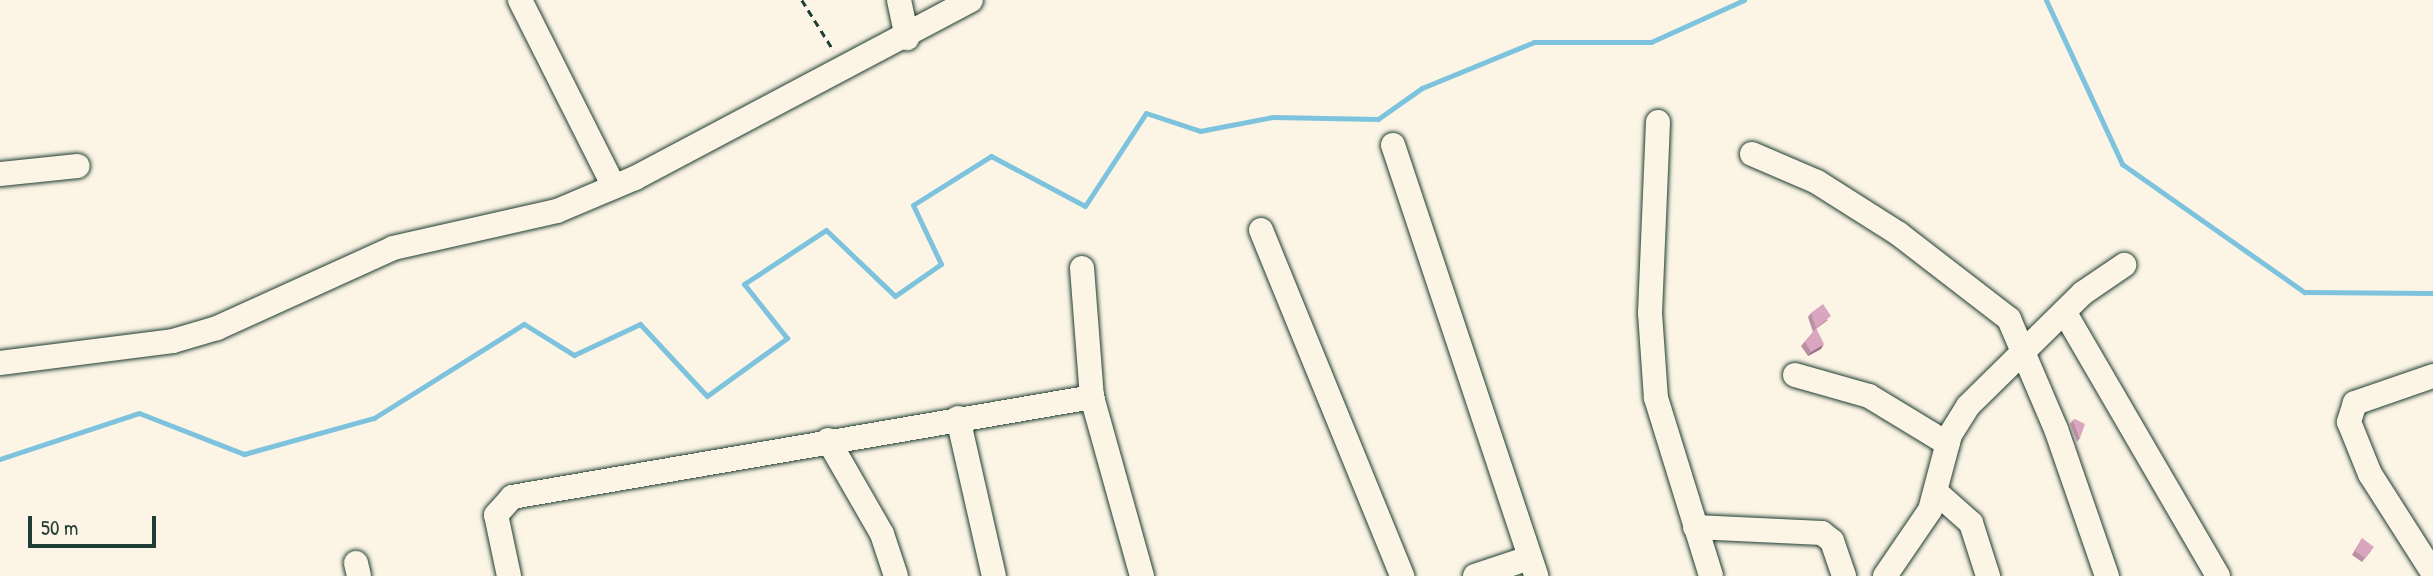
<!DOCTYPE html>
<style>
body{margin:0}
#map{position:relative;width:2433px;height:576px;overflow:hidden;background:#fcf5e5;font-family:"Patrick Hand",sans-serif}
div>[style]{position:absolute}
.stream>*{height:5px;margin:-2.5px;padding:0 2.5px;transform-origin:2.5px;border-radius:2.5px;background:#7ec3de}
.path>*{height:2.5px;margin-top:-1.25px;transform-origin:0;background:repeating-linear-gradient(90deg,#1f3d34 0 7px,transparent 0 12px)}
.roads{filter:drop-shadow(0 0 2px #1f3d34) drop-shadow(0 0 2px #1f3d34)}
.minor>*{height:24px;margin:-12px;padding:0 12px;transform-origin:12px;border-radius:12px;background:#fcf5e5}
.wall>*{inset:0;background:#bb8fa4}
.shaded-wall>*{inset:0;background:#997486}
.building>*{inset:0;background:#daa6bf}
span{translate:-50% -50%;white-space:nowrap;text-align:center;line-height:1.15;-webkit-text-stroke:6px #fcf5e5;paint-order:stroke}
.scale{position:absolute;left:28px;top:516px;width:128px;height:32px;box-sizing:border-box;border:4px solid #1f3d34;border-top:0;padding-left:9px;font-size:21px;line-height:24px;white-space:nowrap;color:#1f3d34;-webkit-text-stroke:5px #fcf5e5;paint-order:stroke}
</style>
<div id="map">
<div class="stream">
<div style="left:2046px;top:0;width:181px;rotate:65.1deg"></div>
<div style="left:2122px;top:164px;width:223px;rotate:35.1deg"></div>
<div style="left:2304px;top:292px;width:129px;rotate:0.4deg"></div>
<div style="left:0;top:459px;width:146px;rotate:-18.3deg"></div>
<div style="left:139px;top:413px;width:113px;rotate:21.3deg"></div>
<div style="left:244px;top:454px;width:135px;rotate:-15.5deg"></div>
<div style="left:374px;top:418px;width:177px;rotate:-32.1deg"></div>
<div style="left:524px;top:324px;width:59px;rotate:31.8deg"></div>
<div style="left:574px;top:355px;width:73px;rotate:-25.2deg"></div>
<div style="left:640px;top:324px;width:98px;rotate:47.1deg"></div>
<div style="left:707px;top:396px;width:99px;rotate:-35.9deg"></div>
<div style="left:787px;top:338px;width:69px;rotate:-128.5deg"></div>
<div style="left:744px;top:284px;width:98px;rotate:-33.4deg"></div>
<div style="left:826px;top:230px;width:95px;rotate:43.7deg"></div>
<div style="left:895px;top:296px;width:56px;rotate:-34.8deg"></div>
<div style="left:941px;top:264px;width:65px;rotate:-115.4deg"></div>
<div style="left:913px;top:205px;width:92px;rotate:-32.1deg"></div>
<div style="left:991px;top:156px;width:106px;rotate:28deg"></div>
<div style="left:1085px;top:206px;width:111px;rotate:-56.7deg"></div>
<div style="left:1146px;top:113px;width:57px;rotate:18.4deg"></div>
<div style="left:1200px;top:131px;width:74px;rotate:-10.9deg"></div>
<div style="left:1273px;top:117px;width:105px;rotate:1.1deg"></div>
<div style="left:1378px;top:119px;width:54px;rotate:-35.2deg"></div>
<div style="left:1422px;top:88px;width:121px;rotate:-22.3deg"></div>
<div style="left:1534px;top:42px;width:117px"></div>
<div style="left:1651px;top:42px;width:102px;rotate:-24.3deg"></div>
</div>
<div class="path">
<div style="left:802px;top:0;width:60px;rotate:57.9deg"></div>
</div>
<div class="roads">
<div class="minor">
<div style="left:520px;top:0;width:209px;rotate:63.3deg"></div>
<div style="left:899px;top:0;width:39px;rotate:78deg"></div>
<div style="left:1658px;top:122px;width:191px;rotate:92.4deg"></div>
<div style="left:1650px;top:313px;width:85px;rotate:86deg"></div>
<div style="left:1656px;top:398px;width:186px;rotate:72.8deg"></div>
<div style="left:1393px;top:145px;width:454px;rotate:71.6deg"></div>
<div style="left:1752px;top:154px;width:71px;rotate:23.3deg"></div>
<div style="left:1817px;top:182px;width:97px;rotate:32.4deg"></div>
<div style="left:1899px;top:234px;width:139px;rotate:37.7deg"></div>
<div style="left:2009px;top:319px;width:120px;rotate:66.9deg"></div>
<div style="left:2056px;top:429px;width:156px;rotate:70.9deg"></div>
<div style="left:0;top:174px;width:78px;rotate:-5.9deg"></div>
<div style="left:1261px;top:230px;width:374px;rotate:67.8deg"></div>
<div style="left:1082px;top:268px;width:129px;rotate:85.6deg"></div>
<div style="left:1092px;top:397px;width:186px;rotate:74.4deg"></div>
<div style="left:2065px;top:313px;width:304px;rotate:59.8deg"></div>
<div style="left:0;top:363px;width:174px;rotate:-7.2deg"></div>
<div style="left:173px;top:341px;width:46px;rotate:-16.5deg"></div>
<div style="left:217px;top:328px;width:193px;rotate:-24.4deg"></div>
<div style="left:393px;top:248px;width:168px;rotate:-12.7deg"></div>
<div style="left:557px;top:211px;width:85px;rotate:-22.9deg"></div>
<div style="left:635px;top:178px;width:380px;rotate:-27.9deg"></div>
<div style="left:1795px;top:375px;width:77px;rotate:15.8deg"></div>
<div style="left:1869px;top:396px;width:92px;rotate:31.3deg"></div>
<div style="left:2433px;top:376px;width:83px;rotate:160.9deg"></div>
<div style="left:2355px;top:403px;width:20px;rotate:108deg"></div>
<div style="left:2349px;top:422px;width:56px;rotate:68deg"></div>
<div style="left:2370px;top:474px;width:117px;rotate:57.5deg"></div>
<div style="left:958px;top:418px;width:162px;rotate:77.2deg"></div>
<div style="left:828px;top:440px;width:108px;rotate:60.1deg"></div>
<div style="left:882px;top:534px;width:44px;rotate:71.6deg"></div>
<div style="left:1936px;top:492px;width:47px;rotate:41.5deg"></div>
<div style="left:1971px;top:523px;width:56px;rotate:72.2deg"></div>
<div style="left:1695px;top:527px;width:127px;rotate:2.7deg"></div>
<div style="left:1822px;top:533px;width:13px;rotate:39deg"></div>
<div style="left:1832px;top:541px;width:37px;rotate:71deg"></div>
<div style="left:356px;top:563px;width:13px;rotate:77deg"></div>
<div style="left:509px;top:576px;width:62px;rotate:-102deg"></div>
<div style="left:496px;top:515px;width:24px;rotate:-48deg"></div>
<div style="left:512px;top:497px;width:589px;rotate:-9.78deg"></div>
<div style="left:1475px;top:576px;width:57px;rotate:-18.4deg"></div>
<div style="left:1885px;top:576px;width:80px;rotate:-55.7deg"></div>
<div style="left:1930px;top:510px;width:78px;rotate:-75.1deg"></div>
<div style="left:1950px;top:435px;width:34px;rotate:-58deg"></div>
<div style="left:1968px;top:406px;width:161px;rotate:-44.5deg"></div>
<div style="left:2083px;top:293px;width:50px;rotate:-34.3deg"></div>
</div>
</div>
<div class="wall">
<div style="clip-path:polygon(1811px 313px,1828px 320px,1816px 329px,1821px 349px,1808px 356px,1801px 346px,1813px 332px,1808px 317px)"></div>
<div style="clip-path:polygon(2073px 420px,2080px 438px,2077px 442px,2070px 424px)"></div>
<div style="clip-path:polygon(2362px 538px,2371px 551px,2362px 562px,2352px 555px)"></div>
</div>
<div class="shaded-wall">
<div style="clip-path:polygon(1824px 344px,1821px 349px,1808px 356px,1811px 352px)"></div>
</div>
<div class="building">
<div style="clip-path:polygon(1823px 304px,1831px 316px,1816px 328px,1811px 313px)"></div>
<div style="clip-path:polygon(1816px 328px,1824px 344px,1811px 352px,1805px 342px)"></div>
<div style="clip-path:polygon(2075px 419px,2085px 424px,2080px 438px,2073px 420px)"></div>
<div style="clip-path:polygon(2362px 538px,2374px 547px,2365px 558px,2355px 551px)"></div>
</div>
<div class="scale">50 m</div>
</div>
